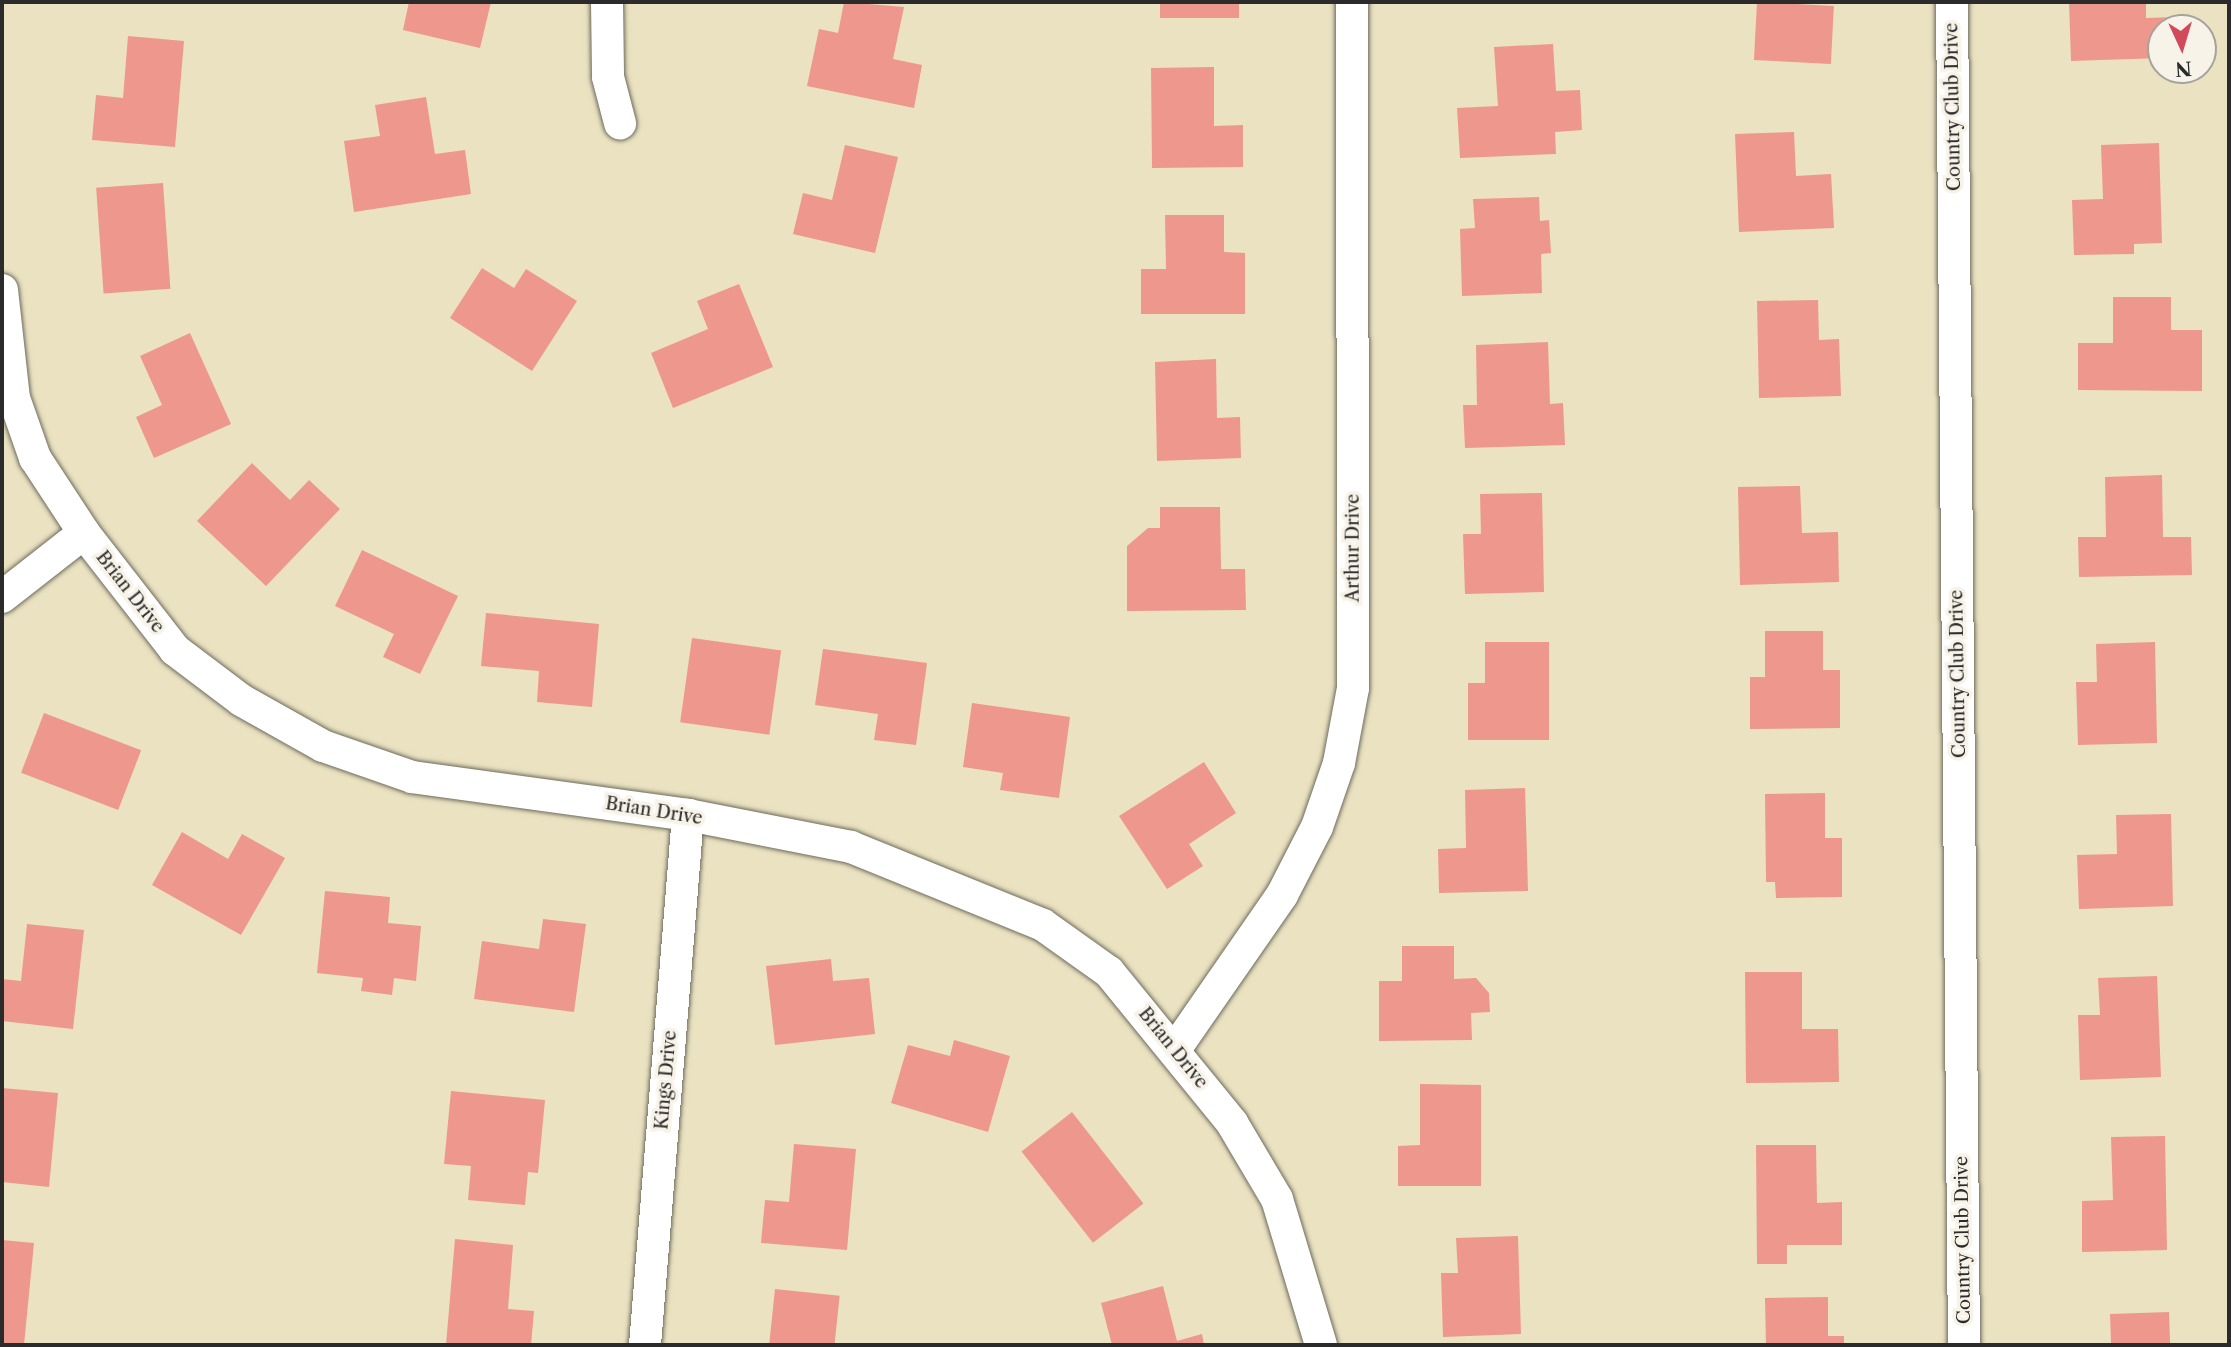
<!DOCTYPE html>
<style>
body{margin:0}
#map{position:relative;width:2231px;height:1347px;overflow:hidden;background:#eae2c0;font-family:"Libre Caslon Text",serif}
div>[style]{position:absolute}
.building>*{inset:0;background:#ee978d;transform-origin:0 0}
.roads{filter:drop-shadow(0 0 2px #6e6b5f) drop-shadow(0 0 2px #6e6b5f)}
.street>*{height:32px;margin:-16px;padding:0 16px;transform-origin:16px;border-radius:16px;background:#fff}
span{translate:-50% -50%;white-space:nowrap;text-align:center;line-height:1.15;-webkit-text-stroke:7px #f7f3e8;paint-order:stroke}
.street-label{font-size:18px;color:#2b2b2b}
.frame{position:absolute;inset:0;border:4px solid #2b2b2b;pointer-events:none}
.north{position:absolute;left:2147px;top:14px;width:70px;height:70px;box-sizing:border-box;background:#f7f3e8;border:2px solid #a5a39c;border-radius:50%;rotate:176deg;font-size:19px;font-weight:700;line-height:28px;text-align:center;color:#2b2b2b}
.north::after{content:'';display:block;margin:auto;width:24px;height:32px;background:#d1495b;clip-path:polygon(50% 0,100% 100%,50% 72%,0 100%)}
</style>
<div id="map">
<div class="building">
<div style="clip-path:polygon(409px 2px,491px 2px,480px 48px,403px 30px)"></div>
<div style="clip-path:polygon(844px 2px,904px 7px,893px 59px,922px 65px,914px 108px,807px 86px,819px 29px,838px 33px)"></div>
<div style="left:1160px;top:2px;width:79px;height:16px"></div>
<div style="left:1757px;top:2px;width:77px;height:58px;rotate:3deg"></div>
<div style="clip-path:polygon(2069px 2px,2146px 2px,2146px 18px,2177px 17px,2178px 28px,2161px 28px,2161px 58px,2071px 61px)"></div>
<div style="clip-path:polygon(128px 36px,184px 41px,175px 147px,92px 140px,96px 95px,123px 98px)"></div>
<div style="clip-path:polygon(1553px 44px,1556px 91px,1580px 90px,1582px 130px,1555px 132px,1556px 154px,1460px 158px,1457px 108px,1498px 106px,1494px 47px)"></div>
<div style="clip-path:polygon(1214px 67px,1214px 126px,1243px 125px,1243px 167px,1152px 168px,1151px 68px)"></div>
<div style="clip-path:polygon(426px 97px,435px 154px,465px 150px,471px 194px,354px 212px,344px 141px,380px 136px,375px 105px)"></div>
<div style="clip-path:polygon(1794px 132px,1796px 176px,1831px 174px,1834px 228px,1739px 232px,1735px 134px)"></div>
<div style="clip-path:polygon(2159px 143px,2162px 243px,2134px 244px,2134px 254px,2074px 255px,2072px 200px,2103px 199px,2101px 145px)"></div>
<div style="clip-path:polygon(845px 145px,898px 157px,875px 253px,793px 234px,803px 193px,832px 200px)"></div>
<div style="left:163px;top:183px;width:106px;height:67px;rotate:86deg"></div>
<div style="clip-path:polygon(1539px 197px,1540px 221px,1549px 220px,1551px 253px,1541px 254px,1542px 293px,1462px 296px,1460px 229px,1475px 228px,1473px 199px)"></div>
<div style="clip-path:polygon(1165px 215px,1224px 215px,1224px 252px,1245px 253px,1245px 314px,1141px 314px,1141px 269px,1166px 269px)"></div>
<div style="clip-path:polygon(482px 268px,514px 288px,526px 269px,577px 301px,532px 371px,450px 318px)"></div>
<div style="clip-path:polygon(739px 284px,773px 367px,673px 408px,651px 353px,708px 329px,697px 301px)"></div>
<div style="clip-path:polygon(2113px 297px,2171px 297px,2171px 330px,2202px 330px,2202px 391px,2078px 390px,2078px 343px,2113px 343px)"></div>
<div style="clip-path:polygon(1818px 300px,1819px 340px,1839px 339px,1841px 396px,1759px 398px,1757px 301px)"></div>
<div style="clip-path:polygon(190px 333px,231px 424px,154px 458px,136px 417px,162px 405px,140px 356px)"></div>
<div style="clip-path:polygon(1548px 342px,1550px 404px,1563px 403px,1565px 445px,1465px 448px,1463px 405px,1477px 405px,1476px 345px)"></div>
<div style="clip-path:polygon(1216px 359px,1217px 418px,1240px 417px,1241px 458px,1157px 461px,1155px 362px)"></div>
<div style="clip-path:polygon(252px 463px,290px 500px,309px 480px,340px 509px,266px 586px,197px 521px)"></div>
<div style="clip-path:polygon(2162px 475px,2163px 537px,2191px 537px,2192px 575px,2079px 577px,2078px 537px,2106px 537px,2105px 477px)"></div>
<div style="clip-path:polygon(1800px 486px,1802px 533px,1838px 532px,1839px 582px,1740px 585px,1738px 487px)"></div>
<div style="clip-path:polygon(1542px 493px,1544px 592px,1465px 594px,1463px 534px,1481px 534px,1480px 494px)"></div>
<div style="clip-path:polygon(1160px 507px,1220px 507px,1221px 569px,1245px 569px,1246px 610px,1127px 611px,1127px 546px,1148px 528px,1160px 528px)"></div>
<div style="clip-path:polygon(362px 550px,458px 596px,420px 674px,383px 657px,394px 634px,335px 606px)"></div>
<div style="clip-path:polygon(486px 613px,599px 624px,592px 707px,537px 702px,539px 671px,481px 666px)"></div>
<div style="clip-path:polygon(1765px 631px,1823px 631px,1823px 670px,1840px 670px,1840px 728px,1750px 729px,1750px 677px,1765px 677px)"></div>
<div style="left:692px;top:638px;width:90px;height:85px;rotate:8deg"></div>
<div style="clip-path:polygon(1485px 642px,1549px 642px,1549px 740px,1468px 740px,1468px 683px,1485px 683px)"></div>
<div style="clip-path:polygon(2155px 642px,2157px 743px,2078px 745px,2076px 682px,2097px 682px,2096px 644px)"></div>
<div style="clip-path:polygon(823px 649px,927px 663px,916px 745px,874px 740px,878px 714px,815px 705px)"></div>
<div style="clip-path:polygon(972px 703px,1070px 717px,1059px 798px,1000px 790px,1003px 773px,963px 767px)"></div>
<div style="left:44px;top:713px;width:104px;height:64px;rotate:21deg"></div>
<div style="clip-path:polygon(1204px 762px,1236px 813px,1189px 844px,1203px 866px,1167px 889px,1119px 816px)"></div>
<div style="clip-path:polygon(1525px 788px,1528px 891px,1439px 893px,1438px 849px,1466px 848px,1465px 790px)"></div>
<div style="clip-path:polygon(1825px 793px,1825px 838px,1842px 838px,1842px 897px,1776px 898px,1775px 882px,1766px 882px,1765px 794px)"></div>
<div style="clip-path:polygon(2171px 814px,2173px 906px,2079px 909px,2077px 855px,2117px 854px,2116px 815px)"></div>
<div style="clip-path:polygon(182px 832px,228px 859px,242px 834px,285px 858px,241px 935px,152px 885px)"></div>
<div style="clip-path:polygon(325px 891px,390px 897px,388px 923px,421px 926px,416px 981px,394px 978px,392px 995px,361px 991px,363px 978px,317px 973px)"></div>
<div style="clip-path:polygon(543px 919px,586px 924px,574px 1012px,474px 999px,482px 941px,539px 949px)"></div>
<div style="clip-path:polygon(27px 924px,84px 930px,73px 1029px,2px 1021px,2px 979px,21px 981px)"></div>
<div style="clip-path:polygon(1402px 946px,1454px 946px,1454px 979px,1476px 978px,1489px 993px,1490px 1012px,1471px 1013px,1472px 1040px,1379px 1041px,1379px 981px,1402px 981px)"></div>
<div style="clip-path:polygon(831px 959px,833px 981px,869px 978px,875px 1034px,775px 1045px,766px 966px)"></div>
<div style="clip-path:polygon(1745px 972px,1802px 972px,1802px 1029px,1838px 1029px,1839px 1082px,1746px 1083px)"></div>
<div style="clip-path:polygon(2157px 976px,2161px 1077px,2080px 1080px,2078px 1015px,2100px 1015px,2098px 978px)"></div>
<div style="clip-path:polygon(954px 1040px,1010px 1056px,988px 1132px,891px 1103px,908px 1045px,950px 1056px)"></div>
<div style="clip-path:polygon(1420px 1084px,1481px 1085px,1481px 1186px,1398px 1186px,1398px 1146px,1420px 1145px)"></div>
<div style="clip-path:polygon(2px 1088px,58px 1093px,49px 1187px,2px 1182px)"></div>
<div style="clip-path:polygon(451px 1091px,545px 1100px,538px 1173px,528px 1172px,525px 1205px,468px 1200px,471px 1166px,444px 1164px)"></div>
<div style="left:1072px;top:1112px;width:116px;height:64px;rotate:52deg"></div>
<div style="clip-path:polygon(2165px 1136px,2167px 1250px,2082px 1252px,2082px 1201px,2113px 1200px,2111px 1137px)"></div>
<div style="clip-path:polygon(794px 1144px,856px 1149px,847px 1250px,761px 1243px,765px 1200px,789px 1202px)"></div>
<div style="clip-path:polygon(1756px 1145px,1816px 1145px,1817px 1203px,1842px 1202px,1842px 1245px,1787px 1245px,1787px 1264px,1757px 1264px)"></div>
<div style="clip-path:polygon(1518px 1236px,1521px 1334px,1443px 1337px,1441px 1273px,1458px 1273px,1456px 1238px)"></div>
<div style="clip-path:polygon(455px 1239px,513px 1245px,508px 1309px,534px 1311px,531px 1345px,446px 1345px)"></div>
<div style="clip-path:polygon(2px 1240px,34px 1243px,24px 1345px,2px 1345px)"></div>
<div style="clip-path:polygon(1163px 1286px,1177px 1341px,1202px 1334px,1204px 1345px,1112px 1345px,1101px 1303px)"></div>
<div style="left:775px;top:1289px;width:65px;height:56px;rotate:6deg"></div>
<div style="clip-path:polygon(1828px 1297px,1828px 1336px,1844px 1336px,1844px 1345px,1766px 1345px,1765px 1298px)"></div>
<div style="left:2169px;top:1312px;width:33px;height:59px;rotate:88deg"></div>
</div>
<div class="roads">
<div class="street">
<div style="left:607px;top:2px;width:75px;rotate:89.2deg"></div>
<div style="left:608px;top:77px;width:48px;rotate:75.4deg"></div>
<div style="left:1952px;top:2px;width:1343px;rotate:89.49deg"></div>
<div style="left:2px;top:290px;width:109px;rotate:83.7deg"></div>
<div style="left:14px;top:398px;width:64px;rotate:70.7deg"></div>
<div style="left:35px;top:458px;width:90px;rotate:56.8deg"></div>
<div style="left:84px;top:533px;width:148px;rotate:52.1deg"></div>
<div style="left:175px;top:650px;width:83px;rotate:37.1deg"></div>
<div style="left:241px;top:700px;width:94px;rotate:29.3deg"></div>
<div style="left:323px;top:746px;width:94px;rotate:19.2deg"></div>
<div style="left:412px;top:777px;width:279px;rotate:7.8deg"></div>
<div style="left:688px;top:815px;width:166px;rotate:11.1deg"></div>
<div style="left:851px;top:847px;width:207px;rotate:22.1deg"></div>
<div style="left:1043px;top:925px;width:81px;rotate:35.5deg"></div>
<div style="left:1109px;top:972px;width:195px;rotate:50.8deg"></div>
<div style="left:1232px;top:1123px;width:88px;rotate:59.4deg"></div>
<div style="left:1277px;top:1199px;width:152px;rotate:73.2deg"></div>
<div style="left:2px;top:597px;width:104px;rotate:-38deg"></div>
<div style="left:1176px;top:1048px;width:186px;rotate:-55.3deg"></div>
<div style="left:1282px;top:895px;width:76px;rotate:-62.8deg"></div>
<div style="left:1317px;top:827px;width:68px;rotate:-71deg"></div>
<div style="left:1339px;top:763px;width:76px;rotate:-79.4deg"></div>
<div style="left:1353px;top:688px;width:686px;rotate:-90.08deg"></div>
<div style="left:645px;top:1345px;width:532px;rotate:-85.36deg"></div>
</div>
</div>
<div class="street-label">
<span style="left:1953px;top:107px;rotate:-91deg">Country Club Drive</span>
<span style="left:1353px;top:548px;rotate:-90deg">Arthur Drive</span>
<span style="left:130px;top:592px;rotate:52deg">Brian Drive</span>
<span style="left:1958px;top:674px;rotate:-91deg">Country Club Drive</span>
<span style="left:654px;top:811px;rotate:9deg">Brian Drive</span>
<span style="left:1173px;top:1048px;rotate:51deg">Brian Drive</span>
<span style="left:666px;top:1080px;rotate:-85deg">Kings Drive</span>
<span style="left:1963px;top:1240px;rotate:-91deg">Country Club Drive</span>
</div>
<div class="frame"></div>
<div class="north">N</div>
</div>
